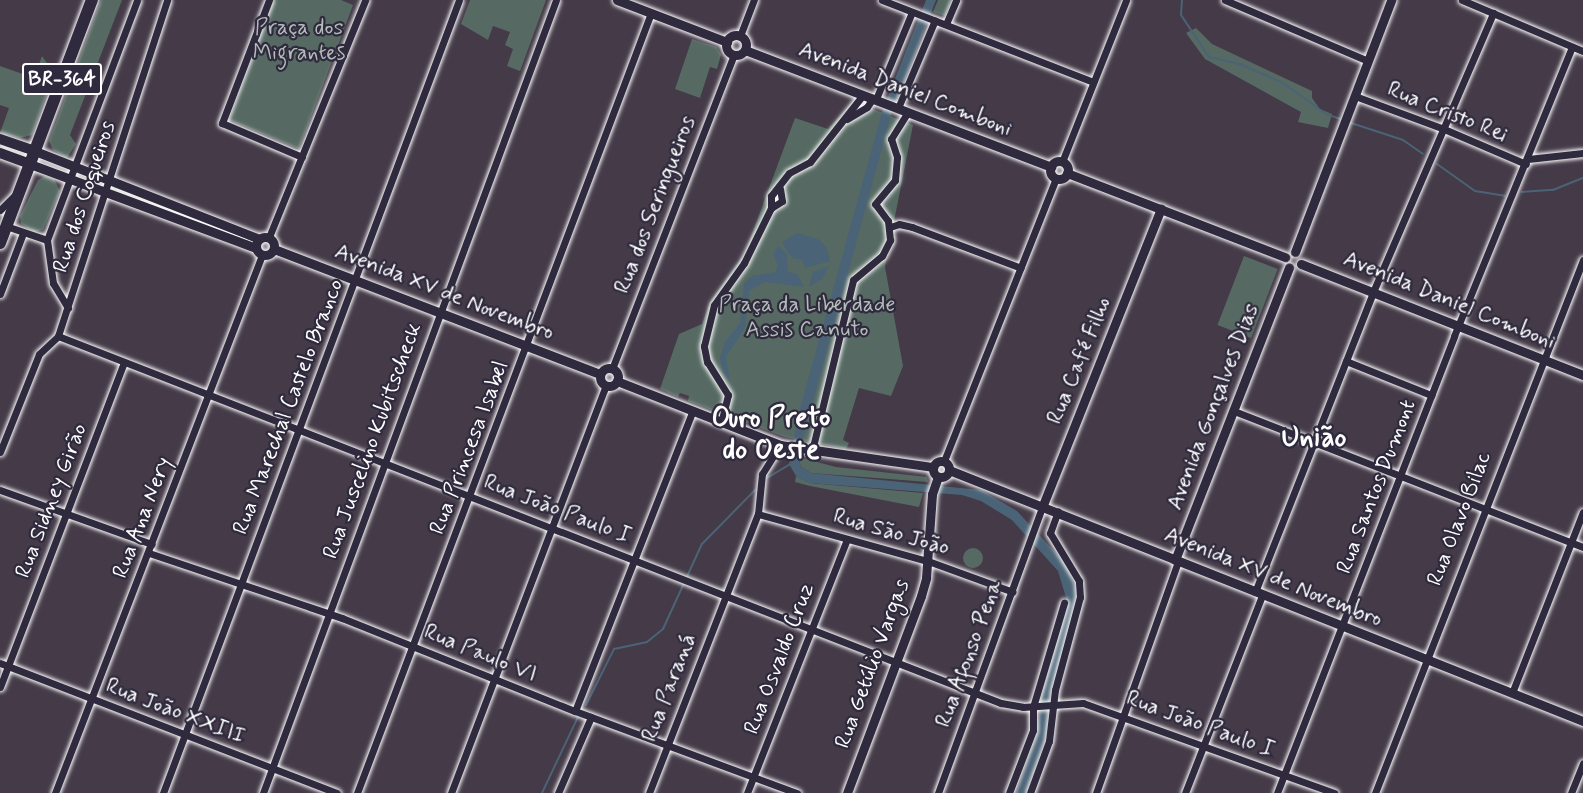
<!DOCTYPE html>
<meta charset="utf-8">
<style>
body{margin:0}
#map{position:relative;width:1583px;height:793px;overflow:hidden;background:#443a48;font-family:Mynerve,sans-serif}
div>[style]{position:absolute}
.green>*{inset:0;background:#566a63;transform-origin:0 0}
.round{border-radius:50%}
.water>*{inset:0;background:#4b6376}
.stream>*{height:2px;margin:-1px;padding:0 1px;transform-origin:1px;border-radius:1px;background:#4b6376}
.roads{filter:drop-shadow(0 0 2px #fff) drop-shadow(0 0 2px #fff)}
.minor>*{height:7px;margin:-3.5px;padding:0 3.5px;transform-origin:3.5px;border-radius:3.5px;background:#2f2a3d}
.tertiary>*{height:9px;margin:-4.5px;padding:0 4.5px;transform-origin:4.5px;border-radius:4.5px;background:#2f2a3d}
.tertiary>.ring{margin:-4.5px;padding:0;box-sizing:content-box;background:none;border:9px solid #2f2a3d;border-radius:50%}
.secondary>*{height:10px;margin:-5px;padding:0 5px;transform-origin:5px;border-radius:5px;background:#2f2a3d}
.trunk>*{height:12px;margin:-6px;padding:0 6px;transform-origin:6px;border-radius:6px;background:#2f2a3d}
span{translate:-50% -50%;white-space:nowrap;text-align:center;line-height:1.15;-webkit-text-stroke:4.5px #2f2a3d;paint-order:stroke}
.shield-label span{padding:2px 4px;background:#2f2a3d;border:2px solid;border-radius:4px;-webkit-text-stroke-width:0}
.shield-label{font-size:21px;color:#fff;font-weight:700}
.park-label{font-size:22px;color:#b3bcb9}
.street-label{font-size:22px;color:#fff}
.district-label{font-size:28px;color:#fff;font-weight:700}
</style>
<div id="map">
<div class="green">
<div style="clip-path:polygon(101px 0,122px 0,70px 135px,76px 144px,67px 158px,53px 150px,49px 141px)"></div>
<div style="clip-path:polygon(274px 0,341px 0,353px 5px,299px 149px,229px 120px)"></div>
<div style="clip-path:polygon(470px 0,546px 0,520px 71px,507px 66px,513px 49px,505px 45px,510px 32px,493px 26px,488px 40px,461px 24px)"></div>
<div style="clip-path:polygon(938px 0,951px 0,945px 16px,933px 12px)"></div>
<div style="clip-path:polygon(1196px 28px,1212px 44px,1312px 91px,1312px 98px,1320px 109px,1332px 114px,1328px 128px,1298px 122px,1301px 112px,1205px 59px,1186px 33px)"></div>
<div style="clip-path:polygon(692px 39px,717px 47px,721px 55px,717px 69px,710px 67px,700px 98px,675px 89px)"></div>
<div style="clip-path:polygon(42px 56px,54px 73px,32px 135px,20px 138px,0 133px,9px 108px,0 105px,0 66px,34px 78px)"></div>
<div style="clip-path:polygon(853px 101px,913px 125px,885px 267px,903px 366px,891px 396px,859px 388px,843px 440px,849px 443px,846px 449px,785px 437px,688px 401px,689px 396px,680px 393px,678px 397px,660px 389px,679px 334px,702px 324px,710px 302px,745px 253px,795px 118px,828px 129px)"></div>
<div style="clip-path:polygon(45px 176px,54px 179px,60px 191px,43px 230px,34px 232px,21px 224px,20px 216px,38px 180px)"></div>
<div style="clip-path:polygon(117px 187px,252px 239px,253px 242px,116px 192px)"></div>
<div style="left:1244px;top:256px;width:36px;height:74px;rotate:21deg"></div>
<div style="clip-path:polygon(798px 457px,836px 467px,927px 477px,928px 482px,811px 473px,801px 467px)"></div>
<div style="clip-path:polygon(796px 476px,810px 483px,923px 493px,919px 507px,810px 486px,795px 482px)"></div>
<div class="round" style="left:963px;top:548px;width:20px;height:20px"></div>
</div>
<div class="water">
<div style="clip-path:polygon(926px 0,936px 0,891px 115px,798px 457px,801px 467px,811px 473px,981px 490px,1017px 511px,1066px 564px,1076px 589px,1075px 606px,1049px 700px,1046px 737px,1026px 793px,1016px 793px,1037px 733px,1041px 698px,1067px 601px,1058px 571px,1012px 520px,981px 501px,962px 495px,810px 483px,796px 476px,789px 464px,798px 416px,882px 112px)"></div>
<div style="clip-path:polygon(797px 233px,819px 239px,827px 248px,830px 261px,805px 268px,802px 260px,792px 258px,782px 242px)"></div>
<div style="clip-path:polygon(778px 246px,787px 254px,788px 271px,798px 275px,804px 287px,765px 282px,749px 291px,745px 328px,726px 357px,730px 382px,723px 373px,720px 358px,725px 342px,740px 323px,744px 284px,751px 276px,775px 272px,778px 265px,773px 254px)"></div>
<div style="clip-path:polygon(829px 266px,822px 279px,809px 287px,813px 272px)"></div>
</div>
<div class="stream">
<div style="left:1182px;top:0;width:15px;rotate:94deg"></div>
<div style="left:1181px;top:15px;width:50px;rotate:56.3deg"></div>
<div style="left:1209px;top:57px;width:32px;rotate:13deg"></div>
<div style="left:1240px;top:64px;width:47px;rotate:23.8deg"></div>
<div style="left:1283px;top:83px;width:53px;rotate:35.8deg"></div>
<div style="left:1326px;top:114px;width:18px;rotate:19deg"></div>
<div style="left:1348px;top:122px;width:58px;rotate:18.1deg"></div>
<div style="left:1403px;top:140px;width:24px;rotate:35deg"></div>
<div style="left:1437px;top:164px;width:47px;rotate:35.4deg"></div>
<div style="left:1475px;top:191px;width:30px;rotate:9deg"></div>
<div style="left:1522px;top:192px;width:31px;rotate:-4deg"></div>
<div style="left:1553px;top:190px;width:32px;rotate:-22deg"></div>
<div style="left:767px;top:478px;width:27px;rotate:-31deg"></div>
<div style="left:586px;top:705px;width:63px;rotate:-63.4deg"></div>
<div style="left:614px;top:649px;width:34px;rotate:-12deg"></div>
<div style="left:647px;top:642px;width:21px;rotate:-39deg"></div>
<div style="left:663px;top:629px;width:94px;rotate:-65.4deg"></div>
<div style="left:702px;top:544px;width:76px;rotate:-45.5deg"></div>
<div style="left:542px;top:793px;width:84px;rotate:-64.7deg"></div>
</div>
<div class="roads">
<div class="minor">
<div style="left:269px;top:0;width:132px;rotate:110.9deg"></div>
<div style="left:222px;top:123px;width:87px;rotate:23deg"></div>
<div style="left:882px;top:0;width:226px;rotate:21.2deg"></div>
<div style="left:1225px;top:0;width:155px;rotate:23.1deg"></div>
<div style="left:1462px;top:0;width:131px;rotate:22.9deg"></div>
<div style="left:946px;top:24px;width:26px;rotate:-67deg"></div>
<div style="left:740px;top:36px;width:39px;rotate:-69deg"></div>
<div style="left:1355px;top:96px;width:95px;rotate:20.3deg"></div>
<div style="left:1444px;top:129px;width:89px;rotate:23.1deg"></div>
<div style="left:876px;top:99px;width:94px;rotate:-67.5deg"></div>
<div style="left:898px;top:108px;width:95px;rotate:-67.2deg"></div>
<div style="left:847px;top:119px;width:23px;rotate:-31deg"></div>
<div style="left:867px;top:107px;width:11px;rotate:-56deg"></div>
<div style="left:1528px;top:159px;width:55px;rotate:-6.2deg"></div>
<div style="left:1062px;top:162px;width:174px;rotate:-68.4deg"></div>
<div style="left:771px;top:208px;width:13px;rotate:-32deg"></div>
<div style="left:782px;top:201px;width:12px;rotate:-99deg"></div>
<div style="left:0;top:210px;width:23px;rotate:-45deg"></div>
<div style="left:6px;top:226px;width:43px;rotate:18.9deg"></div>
<div style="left:890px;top:227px;width:9px;rotate:-18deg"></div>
<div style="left:899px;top:224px;width:13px;rotate:13deg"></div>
<div style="left:912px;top:227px;width:116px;rotate:20.6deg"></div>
<div style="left:269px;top:237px;width:256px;rotate:-67.9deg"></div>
<div style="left:0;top:294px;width:65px;rotate:-69.3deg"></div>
<div style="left:68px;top:308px;width:29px;rotate:-121deg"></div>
<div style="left:53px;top:283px;width:43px;rotate:-97.9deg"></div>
<div style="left:47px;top:240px;width:256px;rotate:-69.4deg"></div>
<div style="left:58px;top:336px;width:1012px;rotate:21.27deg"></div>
<div style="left:1001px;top:703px;width:22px;rotate:10deg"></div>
<div style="left:1023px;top:707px;width:60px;rotate:-3.8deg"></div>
<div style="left:1083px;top:703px;width:267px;rotate:19.7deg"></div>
<div style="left:58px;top:336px;width:353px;rotate:-72deg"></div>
<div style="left:1346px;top:361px;width:92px;rotate:21.8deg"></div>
<div style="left:612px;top:369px;width:337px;rotate:-68.8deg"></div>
<div style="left:1234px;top:411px;width:375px;rotate:21.3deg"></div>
<div style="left:721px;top:423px;width:29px;rotate:-76deg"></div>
<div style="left:728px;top:395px;width:39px;rotate:-122deg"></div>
<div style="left:707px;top:362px;width:16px;rotate:-101deg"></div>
<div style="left:704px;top:346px;width:42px;rotate:-76.3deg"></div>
<div style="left:714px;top:305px;width:52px;rotate:-54.5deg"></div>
<div style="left:744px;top:263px;width:61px;rotate:-63.9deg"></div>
<div style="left:771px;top:208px;width:12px;rotate:-90deg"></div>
<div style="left:771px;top:196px;width:29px;rotate:-52deg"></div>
<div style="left:789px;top:173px;width:24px;rotate:-28deg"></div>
<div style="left:810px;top:162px;width:85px;rotate:-51.7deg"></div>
<div style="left:812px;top:451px;width:176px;rotate:-76.5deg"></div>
<div style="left:853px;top:280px;width:38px;rotate:-40deg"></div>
<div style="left:882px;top:256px;width:18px;rotate:-63deg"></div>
<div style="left:890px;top:240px;width:19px;rotate:-96deg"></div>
<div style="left:888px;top:221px;width:21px;rotate:-127deg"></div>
<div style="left:875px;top:204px;width:31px;rotate:-50deg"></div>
<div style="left:895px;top:180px;width:23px;rotate:-85deg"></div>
<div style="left:897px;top:157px;width:19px;rotate:-108deg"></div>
<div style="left:891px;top:139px;width:32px;rotate:-58deg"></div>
<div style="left:0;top:452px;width:105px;rotate:-68.3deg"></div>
<div style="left:39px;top:354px;width:26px;rotate:-43deg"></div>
<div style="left:944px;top:461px;width:304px;rotate:-68.4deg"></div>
<div style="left:0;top:490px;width:161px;rotate:19.6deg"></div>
<div style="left:758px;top:514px;width:176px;rotate:15.5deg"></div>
<div style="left:928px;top:561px;width:90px;rotate:20deg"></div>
<div style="left:149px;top:553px;width:204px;rotate:18.6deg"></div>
<div style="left:342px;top:618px;width:251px;rotate:21.8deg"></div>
<div style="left:575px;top:711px;width:237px;rotate:20.3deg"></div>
<div style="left:1255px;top:592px;width:322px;rotate:-68.5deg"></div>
<div style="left:1373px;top:292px;width:304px;rotate:-66.7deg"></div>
<div style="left:0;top:663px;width:361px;rotate:21.1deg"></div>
<div style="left:0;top:687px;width:347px;rotate:-69.1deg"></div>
<div style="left:1512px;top:693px;width:194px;rotate:-68.6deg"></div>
<div style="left:575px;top:711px;width:321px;rotate:-68.6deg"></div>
<div style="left:55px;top:793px;width:576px;rotate:-68.96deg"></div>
<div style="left:163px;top:793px;width:846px;rotate:-69.53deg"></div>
<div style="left:263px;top:793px;width:845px;rotate:-69.72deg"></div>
<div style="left:357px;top:793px;width:834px;rotate:-69.35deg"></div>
<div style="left:451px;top:793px;width:436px;rotate:-69.2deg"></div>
<div style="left:558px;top:793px;width:83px;rotate:-66.5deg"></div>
<div style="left:649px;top:793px;width:300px;rotate:-68.7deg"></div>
<div style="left:758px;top:514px;width:40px;rotate:-84.3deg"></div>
<div style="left:762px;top:474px;width:34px;rotate:-58deg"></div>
<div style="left:747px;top:793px;width:273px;rotate:-68.5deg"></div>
<div style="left:938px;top:793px;width:307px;rotate:-70deg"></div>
<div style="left:1009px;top:793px;width:67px;rotate:-69.1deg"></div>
<div style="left:1033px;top:730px;width:23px;rotate:-90deg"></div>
<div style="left:1033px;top:707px;width:109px;rotate:-73.4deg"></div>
<div style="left:1030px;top:793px;width:55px;rotate:-69.9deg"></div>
<div style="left:1049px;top:741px;width:51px;rotate:-83.3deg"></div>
<div style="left:1055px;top:690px;width:96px;rotate:-75deg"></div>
<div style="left:1080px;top:597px;width:16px;rotate:-94deg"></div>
<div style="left:1079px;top:581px;width:56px;rotate:-121.1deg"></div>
<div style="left:1050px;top:533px;width:23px;rotate:-70deg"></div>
<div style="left:1096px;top:793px;width:246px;rotate:-70.5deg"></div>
<div style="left:1185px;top:793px;width:212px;rotate:-68.7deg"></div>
<div style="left:1277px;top:793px;width:490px;rotate:-68.8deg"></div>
<div style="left:1454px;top:336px;width:312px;rotate:-67.8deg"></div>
<div style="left:1375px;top:793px;width:572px;rotate:-68.68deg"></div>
<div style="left:1571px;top:793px;width:32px;rotate:-68deg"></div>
</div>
<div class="tertiary">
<div style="left:617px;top:0;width:118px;rotate:20.9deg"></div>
<div class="ring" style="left:726px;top:35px;width:11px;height:11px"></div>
<div style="left:745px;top:50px;width:328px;rotate:20.9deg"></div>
<div style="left:35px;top:151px;width:241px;rotate:21.4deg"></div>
<div class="ring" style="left:1050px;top:161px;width:9px;height:9px"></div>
<div style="left:30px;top:164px;width:241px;rotate:20.4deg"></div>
<div style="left:1067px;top:173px;width:234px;rotate:21.1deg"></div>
<div class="ring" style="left:256px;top:237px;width:9px;height:9px"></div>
<div style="left:274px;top:249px;width:349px;rotate:21deg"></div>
<div style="left:1295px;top:252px;width:270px;rotate:-69.1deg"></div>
<div style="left:1301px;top:264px;width:303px;rotate:21.5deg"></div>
<div class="ring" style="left:600px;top:368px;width:9px;height:9px"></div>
<div style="left:617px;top:381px;width:175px;rotate:21.4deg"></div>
<div style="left:780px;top:445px;width:155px;rotate:8.2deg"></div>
<div class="ring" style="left:933px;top:461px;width:7px;height:7px"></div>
<div style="left:949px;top:470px;width:682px;rotate:21.6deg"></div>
<div style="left:1043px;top:505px;width:319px;rotate:-68.3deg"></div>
<div style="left:1175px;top:560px;width:314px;rotate:-68.7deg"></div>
<div style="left:847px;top:793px;width:210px;rotate:-69.4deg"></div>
<div style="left:921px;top:596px;width:19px;rotate:-74deg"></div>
<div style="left:926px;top:578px;width:84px;rotate:-85.9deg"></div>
<div style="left:932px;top:494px;width:18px;rotate:-71deg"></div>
</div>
<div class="secondary">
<div style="left:0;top:139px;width:37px;rotate:19deg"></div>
<div style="left:0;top:153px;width:32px;rotate:20deg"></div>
</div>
<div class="trunk">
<div style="left:0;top:243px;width:260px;rotate:-69.3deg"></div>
</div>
</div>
<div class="shield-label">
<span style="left:62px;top:79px">BR-364</span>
</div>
<div class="park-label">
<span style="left:299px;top:41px">Praça dos<br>Migrantes</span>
<span style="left:807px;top:318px">Praça da Liberdade<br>Assis Canuto</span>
</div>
<div class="street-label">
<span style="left:905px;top:90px;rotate:21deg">Avenida Daniel Comboni</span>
<span style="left:1447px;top:113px;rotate:22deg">Rua Cristo Rei</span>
<span style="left:85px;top:197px;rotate:-72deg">Rua dos Coqueiros</span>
<span style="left:656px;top:205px;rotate:-69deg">Rua dos Seringueiros</span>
<span style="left:444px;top:293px;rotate:21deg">Avenida XV de Novembro</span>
<span style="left:1449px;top:301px;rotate:22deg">Avenida Daniel Comboni</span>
<span style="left:1080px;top:361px;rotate:-68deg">Rua Café Filho</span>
<span style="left:289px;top:407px;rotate:-69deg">Rua Marechal Castelo Branco</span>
<span style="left:1214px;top:407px;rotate:-69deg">Avenida Gonçalves Dias</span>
<span style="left:373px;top:441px;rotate:-70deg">Rua Juscelino Kubitscheck</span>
<span style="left:470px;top:448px;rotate:-69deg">Rua Princesa Isabel</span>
<span style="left:1377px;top:487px;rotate:-69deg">Rua Santos Dumont</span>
<span style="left:52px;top:501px;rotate:-69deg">Rua Sidney Girão</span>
<span style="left:557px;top:510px;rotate:21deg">Rua João Paulo I</span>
<span style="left:143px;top:518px;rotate:-69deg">Rua Ana Nery</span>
<span style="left:1460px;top:519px;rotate:-69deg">Rua Olavo Bilac</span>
<span style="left:891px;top:533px;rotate:16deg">Rua São João</span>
<span style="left:1273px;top:578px;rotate:22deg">Avenida XV de Novembro</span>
<span style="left:480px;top:654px;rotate:22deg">Rua Paulo VI</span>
<span style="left:970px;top:654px;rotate:-70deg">Rua Afonso Pena</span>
<span style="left:780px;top:659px;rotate:-69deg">Rua Osvaldo Cruz</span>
<span style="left:873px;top:664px;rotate:-70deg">Rua Getúlio Vargas</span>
<span style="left:670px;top:688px;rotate:-69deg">Rua Paraná</span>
<span style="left:175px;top:712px;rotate:21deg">Rua João XXIII</span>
<span style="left:1200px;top:725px;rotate:20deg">Rua João Paulo I</span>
</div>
<div class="district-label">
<span style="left:771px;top:435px">Ouro Preto<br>do Oeste</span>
<span style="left:1314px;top:439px">União</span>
</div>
</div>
